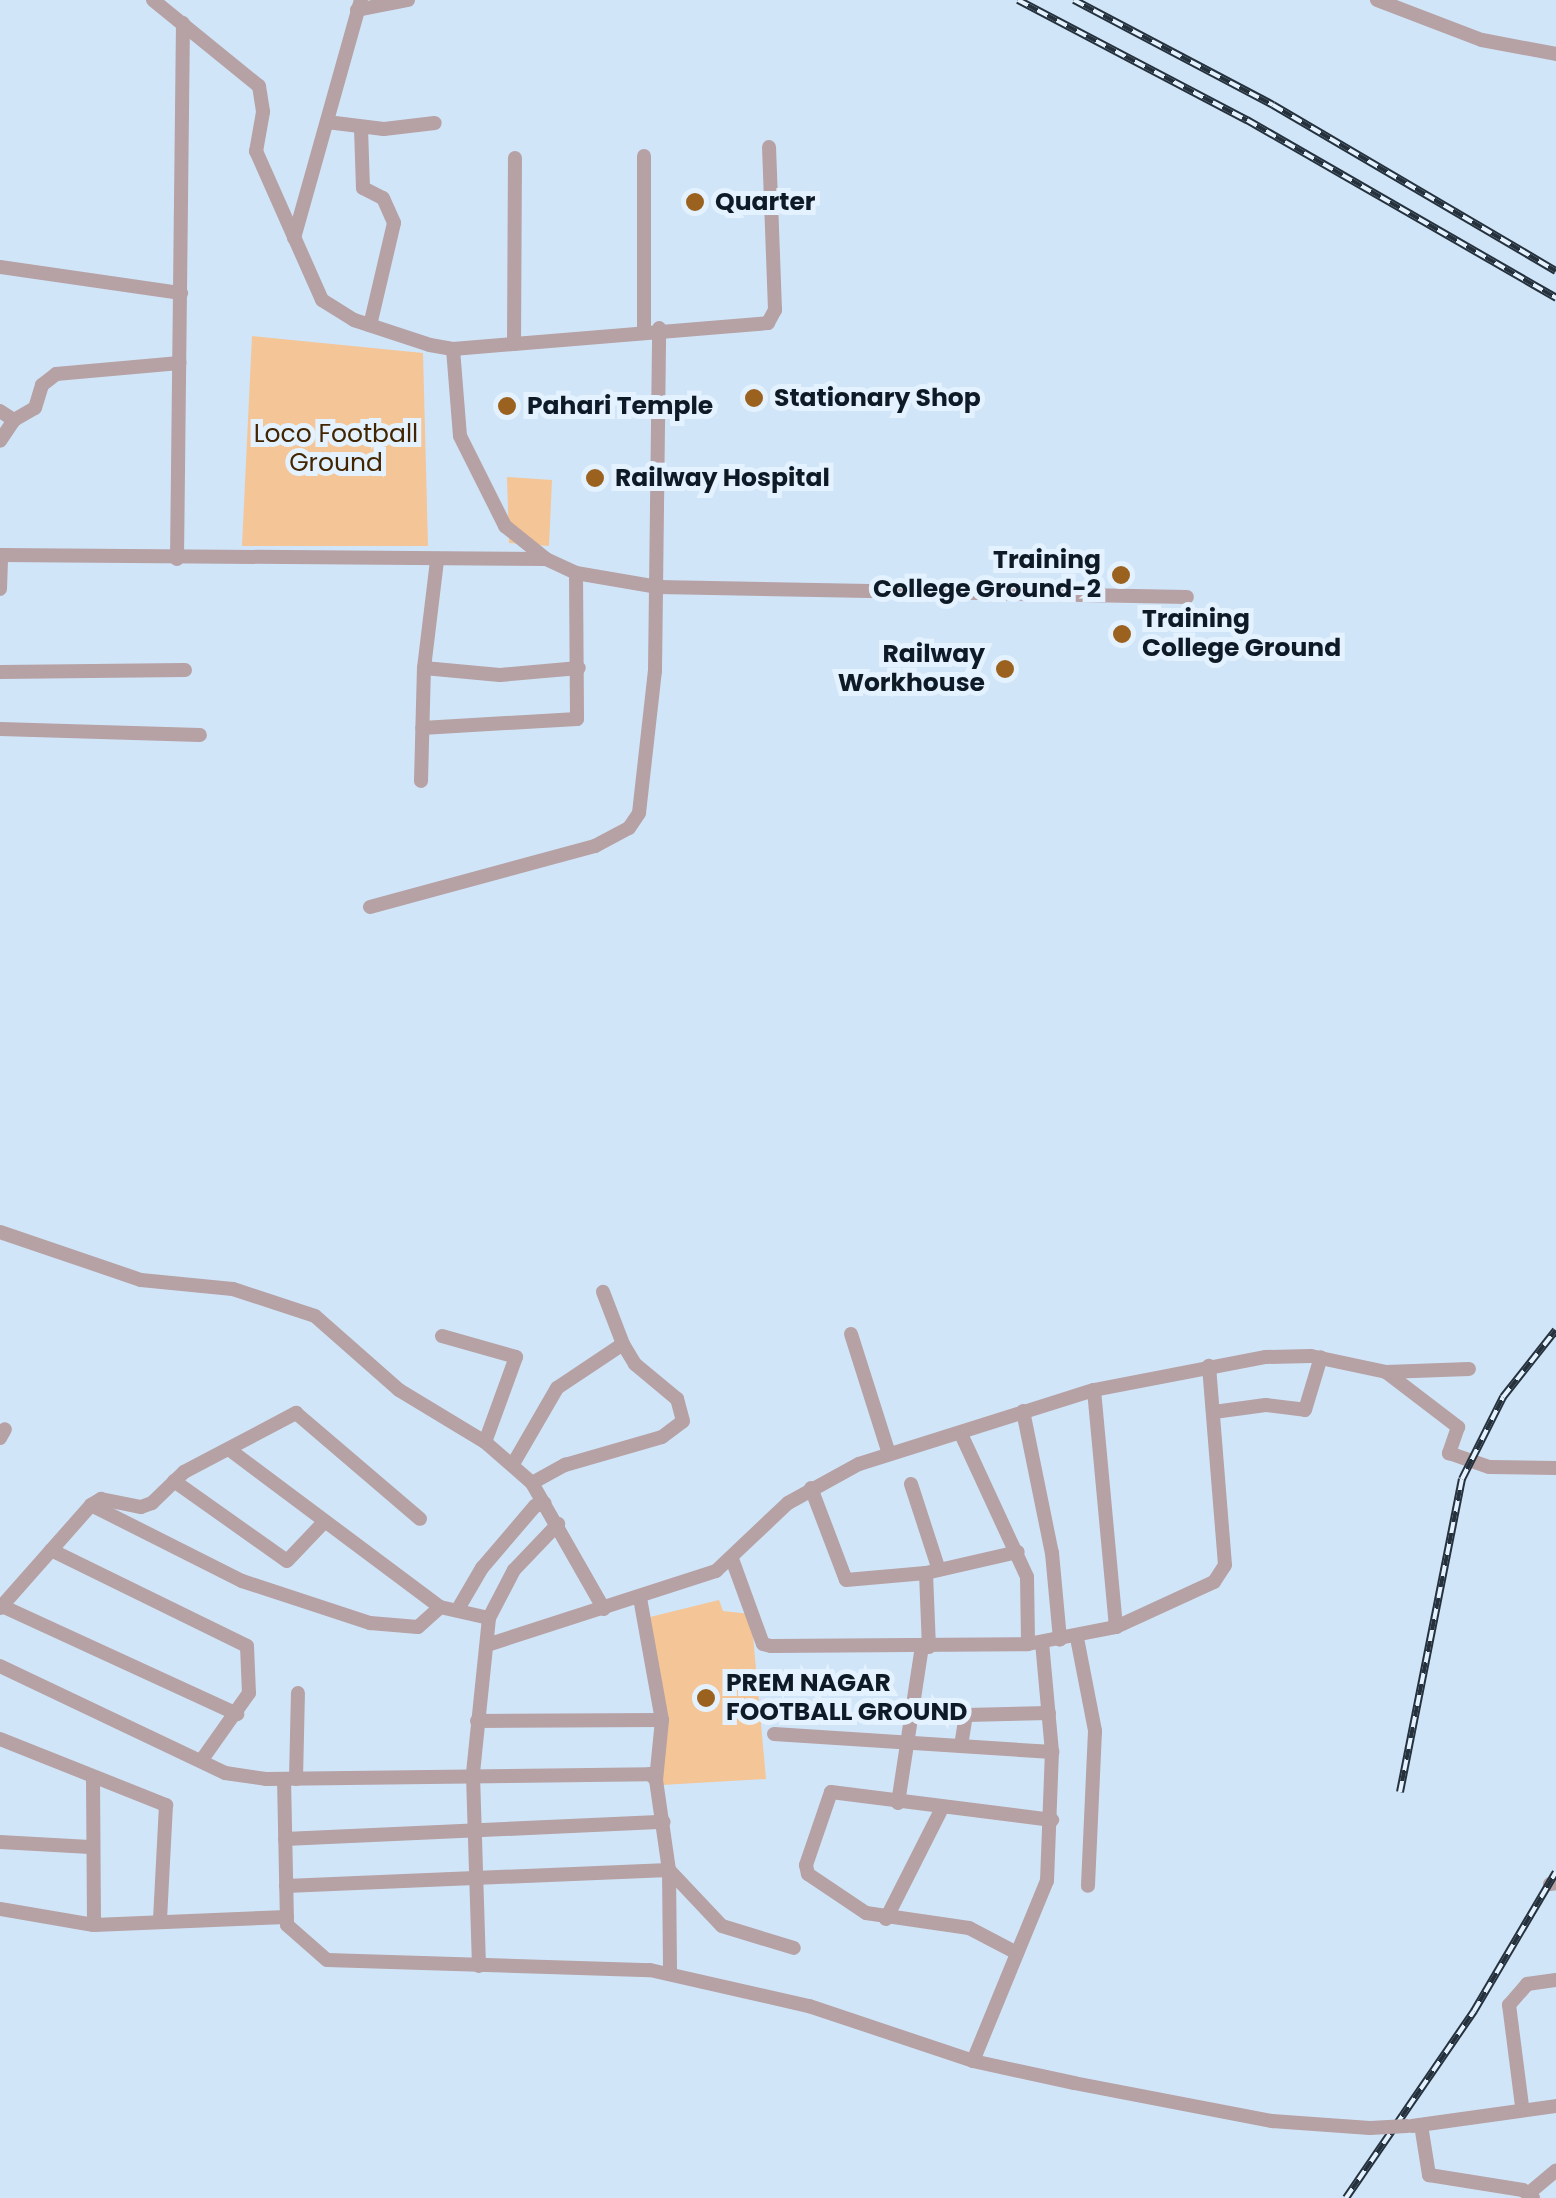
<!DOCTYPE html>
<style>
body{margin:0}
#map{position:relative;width:1556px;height:2198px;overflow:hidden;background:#d1e5f8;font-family:Poppins,sans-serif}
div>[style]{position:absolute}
.green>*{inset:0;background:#f4c596}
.minor>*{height:14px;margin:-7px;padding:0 7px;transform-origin:7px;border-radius:7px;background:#b6a1a4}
.rail>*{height:8px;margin-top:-4px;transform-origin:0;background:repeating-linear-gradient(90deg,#e4f2ff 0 11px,#25323e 0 22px);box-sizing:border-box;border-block:2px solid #25323e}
.minor-bridge>*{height:14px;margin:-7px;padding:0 7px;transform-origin:7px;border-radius:7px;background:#b6a1a4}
.dots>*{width:28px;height:28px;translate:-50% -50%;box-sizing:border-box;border:5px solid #e4f2ff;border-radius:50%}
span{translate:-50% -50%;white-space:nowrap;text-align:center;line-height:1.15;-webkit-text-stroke:10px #e4f2ff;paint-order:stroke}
.poi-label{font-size:25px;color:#0e1a25;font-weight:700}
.left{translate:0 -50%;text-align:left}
.right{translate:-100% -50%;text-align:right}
.park-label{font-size:25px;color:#432601}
</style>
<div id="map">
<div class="green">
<div style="clip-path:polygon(252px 336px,423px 353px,428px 546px,242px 546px)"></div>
<div style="clip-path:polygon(507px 477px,552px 480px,549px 546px,509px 543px)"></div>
<div style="clip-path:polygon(719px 1600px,723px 1611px,751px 1614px,766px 1779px,662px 1785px,646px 1618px)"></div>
</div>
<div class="minor">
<div style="left:153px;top:0;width:136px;rotate:39.1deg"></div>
<div style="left:259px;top:86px;width:26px;rotate:81deg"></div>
<div style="left:263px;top:112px;width:40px;rotate:100deg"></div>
<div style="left:256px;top:151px;width:163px;rotate:66.1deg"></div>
<div style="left:322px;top:300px;width:38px;rotate:32deg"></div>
<div style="left:354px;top:320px;width:80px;rotate:18.2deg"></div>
<div style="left:430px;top:345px;width:23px;rotate:10deg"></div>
<div style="left:453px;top:349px;width:316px;rotate:-4.7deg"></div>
<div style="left:768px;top:323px;width:15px;rotate:-62deg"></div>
<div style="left:775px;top:310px;width:163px;rotate:-92.1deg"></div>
<div style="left:1377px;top:0;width:112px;rotate:20.9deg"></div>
<div style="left:1482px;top:40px;width:75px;rotate:10.7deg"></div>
<div style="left:357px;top:10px;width:52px;rotate:-11.1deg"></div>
<div style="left:327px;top:122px;width:57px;rotate:7deg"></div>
<div style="left:384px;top:129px;width:51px;rotate:-6.7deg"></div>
<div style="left:361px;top:128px;width:60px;rotate:88.1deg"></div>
<div style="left:363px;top:188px;width:22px;rotate:27deg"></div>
<div style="left:383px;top:198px;width:27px;rotate:66deg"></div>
<div style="left:394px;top:223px;width:105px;rotate:103.2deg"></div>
<div style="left:644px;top:156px;width:173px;rotate:90deg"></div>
<div style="left:294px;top:238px;width:247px;rotate:-74.3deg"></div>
<div style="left:0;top:267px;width:183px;rotate:8.2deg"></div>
<div style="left:514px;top:344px;width:186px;rotate:-89.7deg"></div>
<div style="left:453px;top:349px;width:87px;rotate:85.4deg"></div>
<div style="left:460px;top:436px;width:101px;rotate:63.4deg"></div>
<div style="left:505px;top:526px;width:51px;rotate:38.7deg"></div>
<div style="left:0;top:411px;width:17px;rotate:33deg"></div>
<div style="left:14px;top:420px;width:25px;rotate:124deg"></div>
<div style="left:14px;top:420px;width:24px;rotate:-30deg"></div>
<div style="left:35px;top:408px;width:24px;rotate:-73deg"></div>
<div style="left:42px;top:385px;width:18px;rotate:-38deg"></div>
<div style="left:56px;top:374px;width:124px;rotate:-5.1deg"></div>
<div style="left:0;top:555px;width:546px;rotate:0.42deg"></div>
<div style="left:546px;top:559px;width:33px;rotate:25deg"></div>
<div style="left:576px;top:573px;width:146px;rotate:89.6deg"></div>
<div style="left:577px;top:719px;width:155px;rotate:176.7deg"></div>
<div style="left:177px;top:559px;width:536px;rotate:-89.36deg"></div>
<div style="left:576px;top:573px;width:83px;rotate:9.7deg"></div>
<div style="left:658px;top:587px;width:529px;rotate:1.08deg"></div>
<div style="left:0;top:589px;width:34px;rotate:-88deg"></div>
<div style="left:424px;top:668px;width:76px;rotate:5.3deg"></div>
<div style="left:500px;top:675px;width:79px;rotate:-5.1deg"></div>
<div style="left:0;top:672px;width:185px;rotate:-0.6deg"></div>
<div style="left:0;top:729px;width:200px;rotate:1.7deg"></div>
<div style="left:421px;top:781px;width:113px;rotate:-88.5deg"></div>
<div style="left:424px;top:668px;width:109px;rotate:-83.1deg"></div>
<div style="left:370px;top:907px;width:233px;rotate:-15.2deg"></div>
<div style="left:595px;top:846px;width:38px;rotate:-28deg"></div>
<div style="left:629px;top:828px;width:18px;rotate:-56deg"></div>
<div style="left:639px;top:813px;width:143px;rotate:-83.6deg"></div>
<div style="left:655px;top:671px;width:343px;rotate:-89.3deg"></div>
<div style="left:0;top:1232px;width:149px;rotate:18.8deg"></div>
<div style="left:141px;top:1280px;width:92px;rotate:5.6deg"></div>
<div style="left:233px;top:1289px;width:86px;rotate:18.2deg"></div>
<div style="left:315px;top:1316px;width:112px;rotate:41.4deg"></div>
<div style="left:399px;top:1390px;width:100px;rotate:31.2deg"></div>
<div style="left:485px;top:1442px;width:62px;rotate:41.1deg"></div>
<div style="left:532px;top:1483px;width:145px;rotate:60.3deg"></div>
<div style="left:851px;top:1334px;width:126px;rotate:72.4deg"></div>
<div style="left:442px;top:1336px;width:77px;rotate:15.8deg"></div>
<div style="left:516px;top:1357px;width:90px;rotate:110deg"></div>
<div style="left:1386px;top:1372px;width:91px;rotate:37.4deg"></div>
<div style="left:1458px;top:1427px;width:28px;rotate:109deg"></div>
<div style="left:1449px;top:1453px;width:42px;rotate:19.3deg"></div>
<div style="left:1489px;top:1467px;width:67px;rotate:0.9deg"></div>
<div style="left:1094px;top:1390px;width:238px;rotate:84.7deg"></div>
<div style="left:1023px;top:1411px;width:145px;rotate:78.5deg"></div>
<div style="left:1052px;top:1553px;width:87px;rotate:84.7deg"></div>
<div style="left:1214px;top:1412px;width:52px;rotate:-7.7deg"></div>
<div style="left:1266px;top:1405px;width:39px;rotate:7deg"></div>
<div style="left:1305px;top:1410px;width:55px;rotate:-73.2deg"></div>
<div style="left:961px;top:1434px;width:157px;rotate:65.2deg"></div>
<div style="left:1027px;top:1577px;width:67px;rotate:89.1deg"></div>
<div style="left:0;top:1438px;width:10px;rotate:-61deg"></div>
<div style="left:230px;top:1450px;width:262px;rotate:36.8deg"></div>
<div style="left:513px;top:1464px;width:88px;rotate:-59.9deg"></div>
<div style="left:557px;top:1388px;width:79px;rotate:-33.7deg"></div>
<div style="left:174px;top:1481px;width:138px;rotate:35.3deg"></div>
<div style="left:287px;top:1561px;width:54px;rotate:-46.5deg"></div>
<div style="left:532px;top:1483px;width:38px;rotate:-29deg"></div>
<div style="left:565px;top:1465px;width:101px;rotate:-16.1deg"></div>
<div style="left:662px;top:1437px;width:26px;rotate:-37deg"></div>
<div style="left:683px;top:1421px;width:23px;rotate:-105deg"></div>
<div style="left:677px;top:1399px;width:55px;rotate:-140.2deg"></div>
<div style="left:635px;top:1364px;width:23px;rotate:-121deg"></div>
<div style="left:623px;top:1344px;width:56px;rotate:-111deg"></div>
<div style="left:911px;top:1484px;width:90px;rotate:72deg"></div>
<div style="left:811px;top:1488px;width:98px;rotate:69.2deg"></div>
<div style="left:846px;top:1580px;width:80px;rotate:-5deg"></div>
<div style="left:926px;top:1573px;width:94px;rotate:-12.9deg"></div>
<div style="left:91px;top:1505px;width:169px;rotate:26.7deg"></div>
<div style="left:242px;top:1581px;width:135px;rotate:18.2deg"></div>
<div style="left:370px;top:1623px;width:48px;rotate:4.8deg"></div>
<div style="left:418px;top:1627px;width:30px;rotate:-42deg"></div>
<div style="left:440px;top:1607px;width:50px;rotate:12.7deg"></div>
<div style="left:51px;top:1550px;width:218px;rotate:26.1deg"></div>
<div style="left:247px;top:1646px;width:47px;rotate:87.6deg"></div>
<div style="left:249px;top:1693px;width:83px;rotate:125.2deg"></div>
<div style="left:732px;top:1559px;width:90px;rotate:70deg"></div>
<div style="left:763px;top:1644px;width:8px;rotate:14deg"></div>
<div style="left:771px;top:1646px;width:257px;rotate:-0.4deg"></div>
<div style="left:1028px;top:1644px;width:90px;rotate:-10.9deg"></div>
<div style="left:1116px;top:1627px;width:108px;rotate:-24.7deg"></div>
<div style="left:1214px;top:1582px;width:20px;rotate:-57deg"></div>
<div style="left:1225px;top:1565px;width:200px;rotate:-94.6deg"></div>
<div style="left:926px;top:1573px;width:74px;rotate:87.7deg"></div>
<div style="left:640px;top:1598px;width:124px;rotate:79.8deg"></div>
<div style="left:662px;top:1720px;width:60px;rotate:95.7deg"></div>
<div style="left:2px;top:1606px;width:259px;rotate:24.7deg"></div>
<div style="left:0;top:1608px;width:137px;rotate:-48.5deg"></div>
<div style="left:91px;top:1505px;width:12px;rotate:-31deg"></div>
<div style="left:101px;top:1499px;width:41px;rotate:11.3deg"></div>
<div style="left:141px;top:1507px;width:12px;rotate:-20deg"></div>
<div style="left:152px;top:1503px;width:45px;rotate:-44.1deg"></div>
<div style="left:184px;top:1472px;width:127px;rotate:-27.8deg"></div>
<div style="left:296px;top:1413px;width:163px;rotate:40.5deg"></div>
<div style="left:458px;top:1609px;width:48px;rotate:-59.7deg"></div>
<div style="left:482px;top:1568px;width:82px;rotate:-49.5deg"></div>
<div style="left:535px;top:1506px;width:10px;rotate:-17deg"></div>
<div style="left:1077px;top:1638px;width:95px;rotate:79deg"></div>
<div style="left:1095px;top:1731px;width:155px;rotate:92.6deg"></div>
<div style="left:487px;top:1645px;width:241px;rotate:-17.9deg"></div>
<div style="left:716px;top:1571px;width:99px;rotate:-43.4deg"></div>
<div style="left:788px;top:1503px;width:81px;rotate:-28.8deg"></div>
<div style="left:859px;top:1464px;width:246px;rotate:-17.5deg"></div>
<div style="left:1094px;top:1390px;width:175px;rotate:-10.9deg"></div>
<div style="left:1266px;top:1357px;width:45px;rotate:-1.3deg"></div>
<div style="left:1311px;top:1356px;width:77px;rotate:12deg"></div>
<div style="left:1386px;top:1372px;width:83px;rotate:-2.1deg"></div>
<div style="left:0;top:1666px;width:249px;rotate:25.4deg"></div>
<div style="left:225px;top:1773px;width:41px;rotate:8.3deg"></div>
<div style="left:266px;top:1779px;width:384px;rotate:-0.7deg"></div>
<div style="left:650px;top:1774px;width:8px;rotate:45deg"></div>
<div style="left:656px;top:1780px;width:91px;rotate:81.8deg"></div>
<div style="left:669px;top:1870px;width:104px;rotate:89.4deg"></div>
<div style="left:477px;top:1721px;width:185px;rotate:-0.3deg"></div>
<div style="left:774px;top:1734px;width:279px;rotate:3.7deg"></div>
<div style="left:0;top:1739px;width:179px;rotate:21.7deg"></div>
<div style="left:166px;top:1805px;width:116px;rotate:93deg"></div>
<div style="left:961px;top:1746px;width:31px;rotate:-81deg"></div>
<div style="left:966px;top:1715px;width:83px;rotate:-1.4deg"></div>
<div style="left:93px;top:1779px;width:146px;rotate:89.6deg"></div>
<div style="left:284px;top:1779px;width:146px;rotate:88.8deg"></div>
<div style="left:287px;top:1925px;width:53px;rotate:41.2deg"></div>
<div style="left:327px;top:1960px;width:323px;rotate:1.8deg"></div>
<div style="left:650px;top:1970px;width:163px;rotate:12.8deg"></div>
<div style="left:809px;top:2006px;width:173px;rotate:18.5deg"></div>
<div style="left:973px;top:2061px;width:103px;rotate:12.3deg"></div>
<div style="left:1074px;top:2083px;width:202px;rotate:10.9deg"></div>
<div style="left:1272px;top:2121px;width:98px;rotate:4.1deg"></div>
<div style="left:296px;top:1779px;width:86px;rotate:-88.7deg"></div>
<div style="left:898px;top:1803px;width:158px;rotate:-81.3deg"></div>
<div style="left:285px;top:1839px;width:379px;rotate:-2.6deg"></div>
<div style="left:0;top:1842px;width:90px;rotate:3.2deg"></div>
<div style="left:1550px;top:1884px;width:6px;rotate:-9deg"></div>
<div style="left:286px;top:1886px;width:383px;rotate:-2.4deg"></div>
<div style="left:669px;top:1870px;width:77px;rotate:46.6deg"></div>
<div style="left:722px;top:1926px;width:75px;rotate:17deg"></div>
<div style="left:0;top:1909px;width:95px;rotate:9.7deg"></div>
<div style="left:94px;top:1925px;width:193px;rotate:-2.4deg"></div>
<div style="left:886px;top:1919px;width:122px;rotate:-63.2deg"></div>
<div style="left:1017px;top:1953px;width:54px;rotate:-152.5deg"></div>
<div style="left:969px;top:1928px;width:104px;rotate:-171.7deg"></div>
<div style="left:866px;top:1913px;width:70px;rotate:-146.1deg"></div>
<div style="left:808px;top:1874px;width:9px;rotate:-103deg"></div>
<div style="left:806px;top:1865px;width:77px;rotate:-71.1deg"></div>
<div style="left:831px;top:1792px;width:223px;rotate:7.2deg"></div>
<div style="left:479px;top:1966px;width:193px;rotate:-91.8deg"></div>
<div style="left:473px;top:1773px;width:156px;rotate:-84.1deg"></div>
<div style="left:489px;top:1618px;width:54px;rotate:-62.5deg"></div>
<div style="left:514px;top:1570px;width:64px;rotate:-46.3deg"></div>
<div style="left:973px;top:2061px;width:195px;rotate:-67.7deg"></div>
<div style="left:1047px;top:1881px;width:129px;rotate:-87.8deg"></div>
<div style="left:1052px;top:1752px;width:110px;rotate:-95.2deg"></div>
<div style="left:1522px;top:2106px;width:102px;rotate:-97.3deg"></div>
<div style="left:1509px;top:2005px;width:28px;rotate:-49deg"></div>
<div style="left:1527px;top:1984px;width:29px;rotate:-8deg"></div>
<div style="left:1421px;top:2125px;width:51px;rotate:80.9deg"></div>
<div style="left:1429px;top:2175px;width:95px;rotate:9.1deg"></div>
<div style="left:1523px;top:2190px;width:13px;rotate:39deg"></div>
<div style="left:1412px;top:2126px;width:145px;rotate:-7.9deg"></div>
<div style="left:1529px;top:2193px;width:35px;rotate:-40deg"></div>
</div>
<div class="rail">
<div style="left:1018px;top:0;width:259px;rotate:27.7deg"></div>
<div style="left:1247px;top:120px;width:357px;rotate:29.9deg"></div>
<div style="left:1074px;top:0;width:225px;rotate:27.8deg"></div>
<div style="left:1273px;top:105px;width:328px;rotate:30.4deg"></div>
<div style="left:1400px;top:1792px;width:319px;rotate:-78.8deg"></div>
<div style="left:1462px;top:1479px;width:92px;rotate:-63.4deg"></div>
<div style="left:1503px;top:1397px;width:85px;rotate:-51.7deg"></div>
<div style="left:1346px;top:2198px;width:227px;rotate:-55.6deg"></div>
<div style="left:1474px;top:2011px;width:161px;rotate:-59.5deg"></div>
</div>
<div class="minor-bridge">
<div style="left:1370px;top:2128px;width:37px;rotate:-3deg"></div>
</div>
<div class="dots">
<div style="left:695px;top:202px;background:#9b621f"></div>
<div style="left:754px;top:398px;background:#9b621f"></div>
<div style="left:507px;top:406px;background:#9b621f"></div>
<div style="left:595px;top:478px;background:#9b621f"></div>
<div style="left:1121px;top:575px;background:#9b621f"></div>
<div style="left:1122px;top:634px;background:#9b621f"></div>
<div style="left:1005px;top:669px;background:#9b621f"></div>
<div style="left:706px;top:1698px;background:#9b621f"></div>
</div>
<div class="poi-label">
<span class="left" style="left:715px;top:202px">Quarter</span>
<span class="left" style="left:774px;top:398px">Stationary Shop</span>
<span class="left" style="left:527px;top:406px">Pahari Temple</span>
<span class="left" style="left:615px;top:478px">Railway Hospital</span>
<span class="right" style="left:1101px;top:575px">Training<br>College Ground-2</span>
<span class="left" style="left:1142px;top:634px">Training<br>College Ground</span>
<span class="right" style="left:985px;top:669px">Railway<br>Workhouse</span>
<span class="left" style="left:726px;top:1698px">PREM NAGAR<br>FOOTBALL GROUND</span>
</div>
<div class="park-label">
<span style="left:336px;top:449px">Loco Football<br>Ground</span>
</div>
</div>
